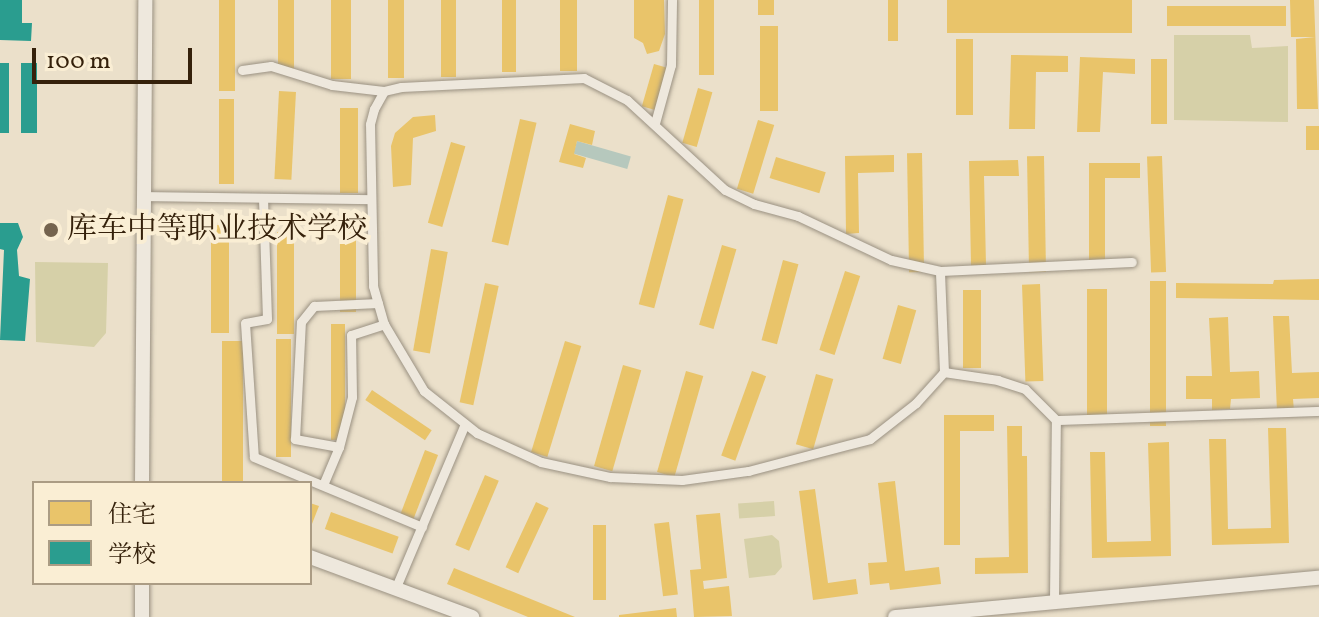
<!DOCTYPE html>
<meta charset="utf-8">
<style>
body{margin:0}
#map{position:relative;width:1319px;height:617px;overflow:hidden;background:#ebe0ca;font-family:Vollkorn,"Noto Serif SC",serif}
div>[style]{position:absolute}
.green>*{inset:0;background:#d6d0a8;transform-origin:0 0}
.water>*{inset:0;background:#b6c8bd;transform-origin:0 0}
.homes>*{inset:0;background:#e9c46a;transform-origin:0 0}
.schools>*{inset:0;background:#2a9d8f;transform-origin:0 0}
.roads{filter:drop-shadow(0 0 2px #9a9182) drop-shadow(0 0 2px #9a9182)}
.street>*{height:9px;margin:-4.5px;padding:0 4.5px;transform-origin:4.5px;border-radius:4.5px;background:#eee8dd}
.secondary>*{height:14px;margin:-7px;padding:0 7px;transform-origin:7px;border-radius:7px;background:#eee8dd}
.dots>*{width:22px;height:22px;translate:-50% -50%;box-sizing:border-box;border:4px solid #faeed4;border-radius:50%}
span{translate:-50% -50%;white-space:nowrap;text-align:center;line-height:1.15;-webkit-text-stroke:8px #faeed4;paint-order:stroke}
.poi-label{font-size:30px;color:#35210b}
.left{translate:0 -50%;text-align:left}
.legend{position:absolute;left:32px;top:481px;width:280px;height:104px;box-sizing:border-box;background:#faeed4;border:2px solid #ab9c84;margin:0;padding:10px 14px;list-style:none;font-size:24px;color:#35210b}
.legend li{display:flex;align-items:center;gap:16px;height:40px}
.legend b{width:40px;border:2px solid #ab9c84}
.scale{position:absolute;left:32px;top:48px;width:160px;height:36px;box-sizing:border-box;border:4px solid #35210b;border-top:0;padding-left:10px;font-size:24px;line-height:28px;white-space:nowrap;color:#35210b;-webkit-text-stroke:6px #faeed4;paint-order:stroke}
</style>
<div id="map">
<div class="green">
<div style="clip-path:polygon(1174px 35px,1250px 35px,1252px 48px,1288px 46px,1288px 122px,1174px 120px)"></div>
<div style="clip-path:polygon(35px 262px,108px 263px,106px 333px,94px 347px,36px 342px)"></div>
<div style="left:774px;top:501px;width:15px;height:36px;rotate:86deg"></div>
<div style="clip-path:polygon(772px 535px,779px 541px,782px 567px,775px 575px,749px 578px,744px 539px)"></div>
</div>
<div class="water">
<div style="left:577px;top:141px;width:56px;height:13px;rotate:16deg"></div>
</div>
<div class="homes">
<div style="left:219px;top:0;width:16px;height:91px"></div>
<div style="left:278px;top:0;width:16px;height:73px"></div>
<div style="left:331px;top:0;width:20px;height:79px"></div>
<div style="left:388px;top:0;width:16px;height:78px"></div>
<div style="left:441px;top:0;width:15px;height:77px"></div>
<div style="left:502px;top:0;width:14px;height:72px"></div>
<div style="left:560px;top:0;width:17px;height:71px"></div>
<div style="clip-path:polygon(634px 0,664px 0,665px 34px,659px 51px,647px 54px,643px 43px,634px 38px)"></div>
<div style="left:699px;top:0;width:15px;height:75px"></div>
<div style="left:758px;top:0;width:16px;height:15px"></div>
<div style="left:888px;top:0;width:10px;height:41px"></div>
<div style="left:947px;top:0;width:185px;height:33px"></div>
<div style="clip-path:polygon(1290px 0,1314px 0,1318px 109px,1297px 109px,1296px 39px,1315px 37px,1291px 37px)"></div>
<div style="left:1167px;top:6px;width:119px;height:20px"></div>
<div style="left:760px;top:26px;width:18px;height:85px"></div>
<div style="left:956px;top:39px;width:17px;height:76px"></div>
<div style="clip-path:polygon(1011px 55px,1068px 56px,1068px 72px,1036px 72px,1035px 129px,1009px 129px)"></div>
<div style="clip-path:polygon(1080px 57px,1135px 59px,1135px 74px,1103px 72px,1100px 132px,1077px 132px)"></div>
<div style="left:1151px;top:59px;width:16px;height:65px"></div>
<div style="left:654px;top:64px;width:19px;height:44px;rotate:16deg"></div>
<div style="left:698px;top:88px;width:15px;height:57px;rotate:16deg"></div>
<div style="left:279px;top:91px;width:17px;height:88px;rotate:3deg"></div>
<div style="left:219px;top:99px;width:15px;height:85px"></div>
<div style="left:340px;top:108px;width:18px;height:85px"></div>
<div style="clip-path:polygon(435px 115px,436px 131px,413px 138px,411px 185px,393px 187px,391px 146px,395px 133px,413px 117px)"></div>
<div style="left:520px;top:119px;width:17px;height:126px;rotate:13deg"></div>
<div style="left:758px;top:120px;width:17px;height:72px;rotate:17deg"></div>
<div style="clip-path:polygon(570px 124px,595px 131px,592px 145px,577px 141px,574px 154px,586px 158px,583px 168px,559px 162px)"></div>
<div style="left:1306px;top:126px;width:13px;height:24px"></div>
<div style="left:451px;top:142px;width:15px;height:84px;rotate:16deg"></div>
<div style="left:922px;top:153px;width:119px;height:15px;rotate:89deg"></div>
<div style="clip-path:polygon(894px 155px,894px 172px,858px 173px,859px 233px,846px 234px,845px 156px)"></div>
<div style="left:1044px;top:156px;width:116px;height:17px;rotate:89deg"></div>
<div style="left:1162px;top:156px;width:116px;height:15px;rotate:88deg"></div>
<div style="left:776px;top:157px;width:52px;height:22px;rotate:17deg"></div>
<div style="clip-path:polygon(1018px 160px,1019px 176px,984px 176px,986px 265px,971px 266px,969px 161px)"></div>
<div style="clip-path:polygon(1089px 163px,1140px 163px,1140px 178px,1105px 178px,1105px 266px,1089px 266px)"></div>
<div style="left:668px;top:195px;width:16px;height:113px;rotate:15deg"></div>
<div style="left:340px;top:224px;width:16px;height:88px"></div>
<div style="left:211px;top:225px;width:18px;height:108px"></div>
<div style="left:277px;top:232px;width:17px;height:102px"></div>
<div style="left:722px;top:245px;width:15px;height:83px;rotate:16deg"></div>
<div style="left:431px;top:249px;width:17px;height:103px;rotate:10deg"></div>
<div style="left:783px;top:260px;width:16px;height:83px;rotate:15deg"></div>
<div style="left:845px;top:271px;width:16px;height:83px;rotate:18deg"></div>
<div style="clip-path:polygon(1319px 279px,1319px 300px,1176px 298px,1176px 283px,1273px 284px,1274px 280px)"></div>
<div style="left:1150px;top:281px;width:16px;height:145px"></div>
<div style="left:485px;top:283px;width:14px;height:122px;rotate:12deg"></div>
<div style="left:1040px;top:284px;width:97px;height:18px;rotate:88deg"></div>
<div style="left:1087px;top:289px;width:20px;height:129px"></div>
<div style="left:963px;top:290px;width:18px;height:78px"></div>
<div style="left:898px;top:305px;width:19px;height:56px;rotate:16deg"></div>
<div style="clip-path:polygon(1273px 316px,1289px 316px,1292px 373px,1319px 372px,1319px 398px,1293px 399px,1294px 411px,1277px 412px)"></div>
<div style="clip-path:polygon(1228px 317px,1230px 372px,1259px 371px,1260px 398px,1231px 399px,1230px 409px,1212px 410px,1212px 399px,1186px 399px,1186px 376px,1212px 376px,1209px 318px)"></div>
<div style="left:345px;top:324px;width:116px;height:14px;rotate:90deg"></div>
<div style="left:276px;top:339px;width:15px;height:118px"></div>
<div style="left:222px;top:341px;width:21px;height:142px"></div>
<div style="left:565px;top:341px;width:17px;height:116px;rotate:17deg"></div>
<div style="left:623px;top:365px;width:19px;height:105px;rotate:16deg"></div>
<div style="left:686px;top:371px;width:18px;height:105px;rotate:16deg"></div>
<div style="left:752px;top:371px;width:15px;height:90px;rotate:20deg"></div>
<div style="left:816px;top:374px;width:18px;height:73px;rotate:16deg"></div>
<div style="left:372px;top:390px;width:72px;height:12px;rotate:34deg"></div>
<div style="clip-path:polygon(944px 415px,994px 415px,994px 431px,960px 431px,960px 545px,944px 545px)"></div>
<div style="clip-path:polygon(1007px 426px,1022px 426px,1022px 456px,1027px 456px,1028px 573px,975px 574px,975px 558px,1009px 557px)"></div>
<div style="clip-path:polygon(1268px 428px,1286px 428px,1289px 543px,1212px 545px,1209px 439px,1226px 439px,1228px 529px,1271px 528px)"></div>
<div style="clip-path:polygon(1169px 442px,1171px 556px,1092px 558px,1090px 452px,1105px 452px,1107px 542px,1151px 541px,1148px 443px)"></div>
<div style="left:425px;top:450px;width:14px;height:70px;rotate:21deg"></div>
<div style="left:485px;top:475px;width:15px;height:76px;rotate:23deg"></div>
<div style="clip-path:polygon(895px 481px,905px 571px,939px 567px,941px 584px,890px 590px,889px 583px,870px 585px,868px 563px,887px 562px,878px 483px)"></div>
<div style="clip-path:polygon(815px 489px,828px 583px,856px 579px,858px 594px,813px 600px,799px 491px)"></div>
<div style="left:536px;top:502px;width:14px;height:72px;rotate:25deg"></div>
<div style="clip-path:polygon(310px 503px,319px 506px,310px 529px)"></div>
<div style="left:331px;top:512px;width:72px;height:18px;rotate:20deg"></div>
<div style="clip-path:polygon(720px 513px,727px 578px,703px 581px,704px 589px,729px 586px,732px 616px,694px 617px,690px 570px,701px 569px,696px 515px)"></div>
<div style="left:669px;top:522px;width:73px;height:15px;rotate:83deg"></div>
<div style="left:593px;top:525px;width:13px;height:75px"></div>
<div style="clip-path:polygon(454px 568px,575px 617px,528px 617px,447px 584px)"></div>
<div style="clip-path:polygon(676px 608px,677px 617px,619px 617px,619px 615px)"></div>
</div>
<div class="schools">
<div style="clip-path:polygon(0 0,22px 0,22px 23px,32px 23px,31px 41px,0 40px)"></div>
<div style="left:0;top:63px;width:9px;height:70px"></div>
<div style="left:21px;top:63px;width:16px;height:70px"></div>
<div style="clip-path:polygon(0 223px,18px 223px,23px 237px,17px 250px,19px 276px,30px 279px,25px 341px,0 340px,4px 250px,0 249px)"></div>
</div>
<div class="roads">
<div class="street">
<div style="left:242px;top:70px;width:29px;rotate:-8deg"></div>
<div style="left:271px;top:66px;width:64px;rotate:17.3deg"></div>
<div style="left:332px;top:85px;width:52px;rotate:6.6deg"></div>
<div style="left:655px;top:123px;width:60px;rotate:-74.6deg"></div>
<div style="left:671px;top:65px;width:65px;rotate:-89.1deg"></div>
<div style="left:144px;top:196px;width:227px;rotate:0.8deg"></div>
<div style="left:263px;top:198px;width:121px;rotate:88.1deg"></div>
<div style="left:267px;top:319px;width:22px;rotate:170deg"></div>
<div style="left:245px;top:323px;width:134px;rotate:86.2deg"></div>
<div style="left:254px;top:457px;width:182px;rotate:22.6deg"></div>
<div style="left:940px;top:271px;width:50px;rotate:-167.3deg"></div>
<div style="left:891px;top:260px;width:103px;rotate:-154.7deg"></div>
<div style="left:798px;top:216px;width:46px;rotate:-164.7deg"></div>
<div style="left:754px;top:204px;width:32px;rotate:-154deg"></div>
<div style="left:725px;top:190px;width:133px;rotate:-137.4deg"></div>
<div style="left:627px;top:100px;width:48px;rotate:-152.9deg"></div>
<div style="left:584px;top:78px;width:183px;rotate:177.2deg"></div>
<div style="left:401px;top:87px;width:17px;rotate:167deg"></div>
<div style="left:384px;top:91px;width:21px;rotate:119deg"></div>
<div style="left:374px;top:109px;width:16px;rotate:105deg"></div>
<div style="left:370px;top:124px;width:162px;rotate:88.9deg"></div>
<div style="left:373px;top:286px;width:40px;rotate:74deg"></div>
<div style="left:384px;top:324px;width:78px;rotate:59.2deg"></div>
<div style="left:424px;top:391px;width:68px;rotate:38.4deg"></div>
<div style="left:477px;top:433px;width:70px;rotate:24.4deg"></div>
<div style="left:541px;top:462px;width:71px;rotate:12.3deg"></div>
<div style="left:610px;top:477px;width:72px;rotate:2.4deg"></div>
<div style="left:682px;top:480px;width:67px;rotate:-7.8deg"></div>
<div style="left:748px;top:471px;width:126px;rotate:-14.7deg"></div>
<div style="left:870px;top:439px;width:58px;rotate:-38deg"></div>
<div style="left:916px;top:403px;width:42px;rotate:-47.9deg"></div>
<div style="left:1056px;top:420px;width:263px;rotate:-2deg"></div>
<div style="left:339px;top:447px;width:52px;rotate:-75.4deg"></div>
<div style="left:352px;top:397px;width:62px;rotate:-90.9deg"></div>
<div style="left:351px;top:335px;width:35px;rotate:-18deg"></div>
<div style="left:323px;top:485px;width:41px;rotate:-67.2deg"></div>
<div style="left:339px;top:447px;width:45px;rotate:-169.7deg"></div>
<div style="left:295px;top:439px;width:117px;rotate:-87.1deg"></div>
<div style="left:301px;top:322px;width:21px;rotate:-51deg"></div>
<div style="left:314px;top:306px;width:64px;rotate:-2.7deg"></div>
<div style="left:396px;top:587px;width:177px;rotate:-67.1deg"></div>
<div style="left:1054px;top:600px;width:180px;rotate:-89.4deg"></div>
<div style="left:1056px;top:420px;width:44px;rotate:-135deg"></div>
<div style="left:1025px;top:389px;width:28px;rotate:-162deg"></div>
<div style="left:998px;top:380px;width:55px;rotate:-171.6deg"></div>
<div style="left:944px;top:372px;width:101px;rotate:-92.3deg"></div>
<div style="left:940px;top:271px;width:192px;rotate:-2.7deg"></div>
</div>
<div class="secondary">
<div style="left:142px;top:483px;width:483px;rotate:-89.6deg"></div>
<div style="left:310px;top:557px;width:173px;rotate:20.3deg"></div>
<div style="left:142px;top:583px;width:34px;rotate:90deg"></div>
<div style="left:895px;top:617px;width:426px;rotate:-5.3deg"></div>
</div>
</div>
<div class="dots">
<div style="left:51px;top:230px;background:#75644e"></div>
</div>
<div class="poi-label">
<span class="left" style="left:67px;top:230px">库车中等职业技术学校</span>
</div>
<ul class="legend">
<li><b style="height:22px;background:#e9c46a"></b>住宅</li>
<li><b style="height:22px;background:#2a9d8f"></b>学校</li>
</ul>
<div class="scale">100 m</div>
</div>
